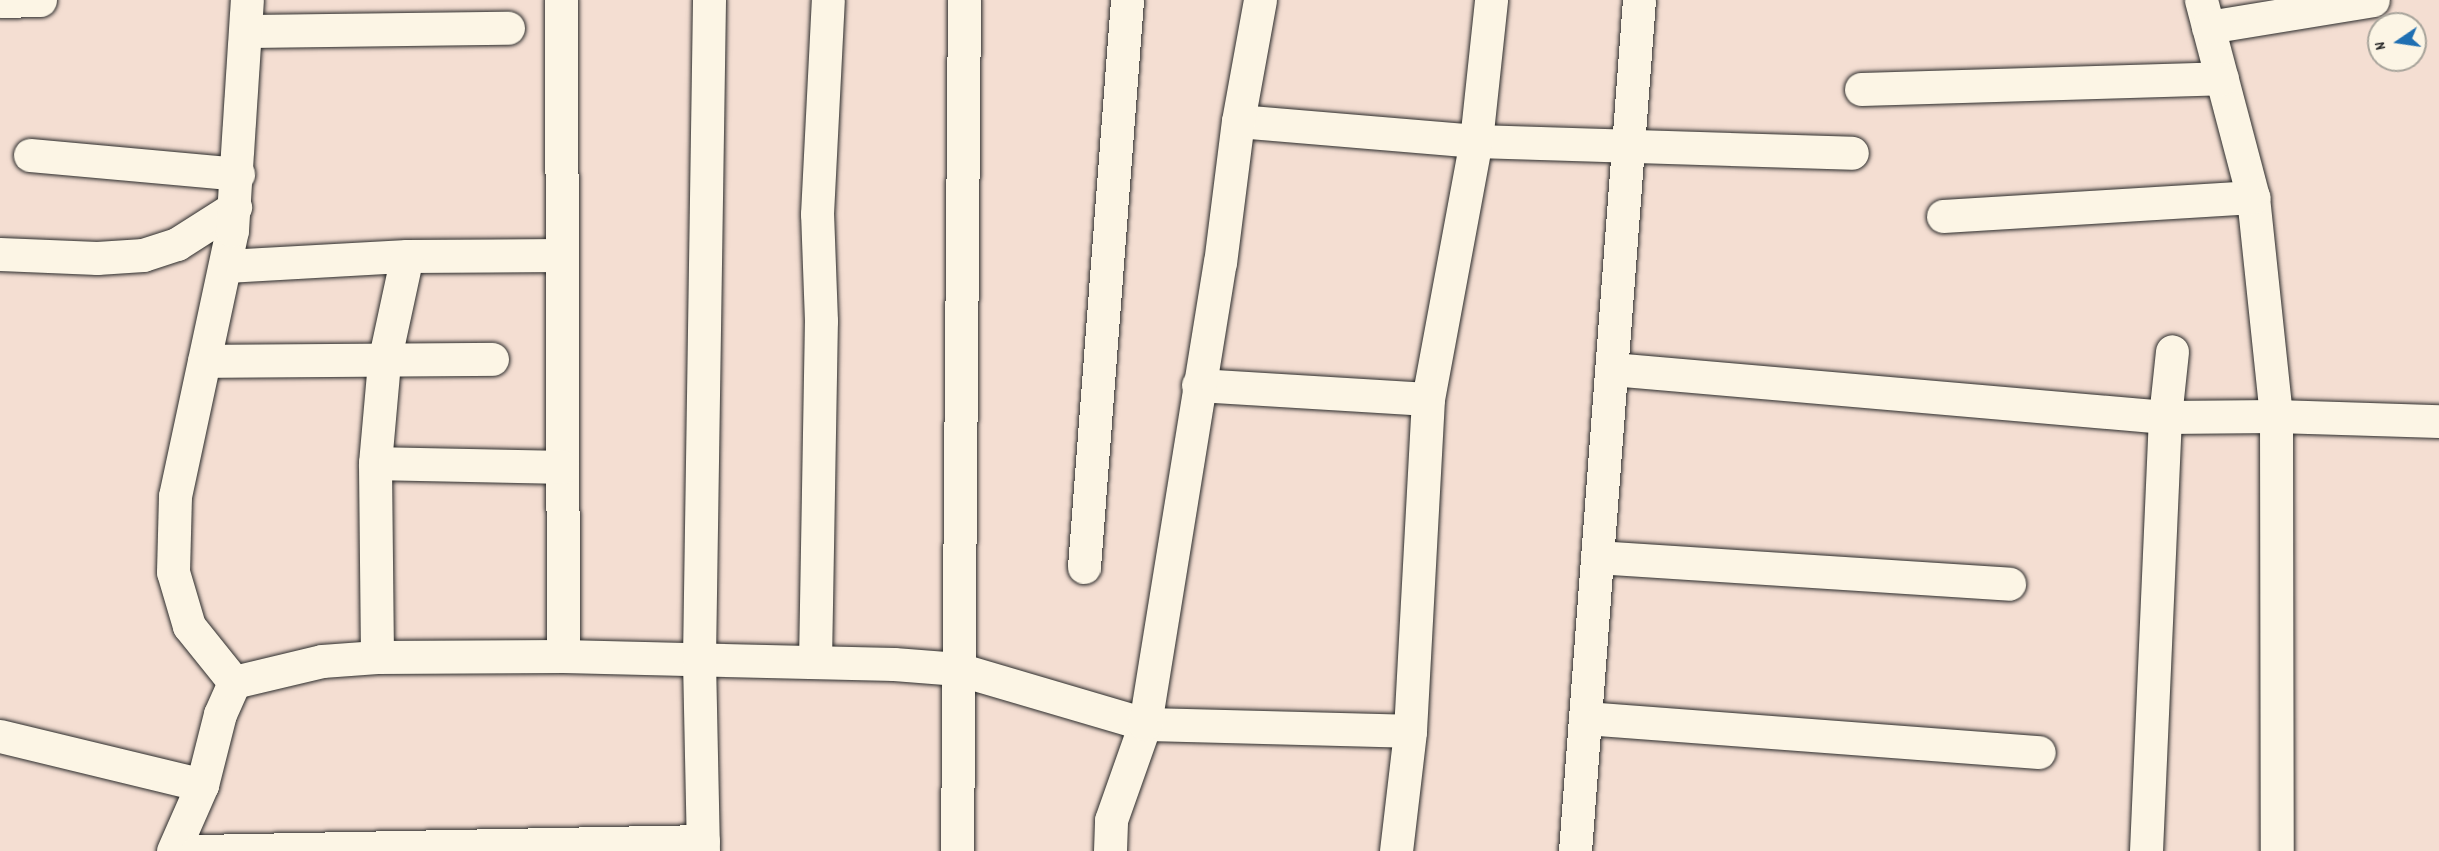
<!DOCTYPE html>
<style>
body{margin:0}
#map{position:relative;width:2439px;height:851px;overflow:hidden;background:#f4ded2;font-family:Dekko,sans-serif}
div>[style]{position:absolute}
.roads{filter:drop-shadow(0 0 2px #2b2b2b) drop-shadow(0 0 2px #2b2b2b)}
.street>*{height:33px;margin:-16.5px;padding:0 16.5px;transform-origin:16.5px;border-radius:16.5px;background:#fcf5e5}
span{translate:-50% -50%;white-space:nowrap;text-align:center;line-height:1.15;-webkit-text-stroke:5px #fcf5e5;paint-order:stroke}
.north{position:absolute;left:2367px;top:12px;width:60px;height:60px;box-sizing:border-box;background:#fcf5e5;border:2px solid #a8a49b;border-radius:50%;rotate:257deg;font-size:16px;font-weight:700;line-height:24px;text-align:center;color:#2b2b2b}
.north::after{content:'';display:block;margin:auto;width:21px;height:27px;background:#1f6fb2;clip-path:polygon(50% 0,100% 100%,50% 72%,0 100%)}
</style>
<div id="map">
<div class="roads">
<div class="street">
<div style="left:561px;top:0;width:656px;rotate:89.83deg"></div>
<div style="left:2201px;top:0;width:204px;rotate:75.2deg"></div>
<div style="left:2253px;top:197px;width:220px;rotate:84deg"></div>
<div style="left:2276px;top:416px;width:435px;rotate:89.9deg"></div>
<div style="left:0;top:1px;width:40px;rotate:-1.4deg"></div>
<div style="left:2208px;top:27px;width:167px;rotate:-9.3deg"></div>
<div style="left:247px;top:31px;width:261px;rotate:-0.7deg"></div>
<div style="left:1861px;top:89px;width:361px;rotate:-1.7deg"></div>
<div style="left:1238px;top:121px;width:239px;rotate:4.8deg"></div>
<div style="left:1476px;top:141px;width:376px;rotate:1.8deg"></div>
<div style="left:30px;top:155px;width:209px;rotate:5.2deg"></div>
<div style="left:1943px;top:216px;width:311px;rotate:-3.5deg"></div>
<div style="left:0;top:254px;width:97px;rotate:2.4deg"></div>
<div style="left:97px;top:258px;width:46px;rotate:-3.7deg"></div>
<div style="left:143px;top:255px;width:36px;rotate:-18deg"></div>
<div style="left:177px;top:244px;width:69px;rotate:-32.5deg"></div>
<div style="left:226px;top:266px;width:181px;rotate:-3.2deg"></div>
<div style="left:407px;top:256px;width:155px;rotate:-0.4deg"></div>
<div style="left:204px;top:361px;width:288px;rotate:-0.4deg"></div>
<div style="left:1612px;top:369px;width:555px;rotate:4.96deg"></div>
<div style="left:2165px;top:417px;width:111px;rotate:-0.5deg"></div>
<div style="left:2276px;top:416px;width:163px;rotate:1.8deg"></div>
<div style="left:1198px;top:385px;width:230px;rotate:3.5deg"></div>
<div style="left:1428px;top:399px;width:262px;rotate:-79.5deg"></div>
<div style="left:1476px;top:141px;width:142px;rotate:-83.9deg"></div>
<div style="left:375px;top:463px;width:187px;rotate:1.2deg"></div>
<div style="left:1597px;top:557px;width:413px;rotate:3.7deg"></div>
<div style="left:1084px;top:567px;width:569px;rotate:-85.66deg"></div>
<div style="left:377px;top:657px;width:194px;rotate:-90.6deg"></div>
<div style="left:375px;top:463px;width:101px;rotate:-84.9deg"></div>
<div style="left:384px;top:362px;width:108px;rotate:-77.8deg"></div>
<div style="left:815px;top:662px;width:341px;rotate:-89deg"></div>
<div style="left:821px;top:321px;width:107px;rotate:-92.1deg"></div>
<div style="left:817px;top:214px;width:214px;rotate:-87.1deg"></div>
<div style="left:234px;top:682px;width:72px;rotate:-128.8deg"></div>
<div style="left:189px;top:626px;width:56px;rotate:-106.5deg"></div>
<div style="left:173px;top:572px;width:76px;rotate:-88.5deg"></div>
<div style="left:175px;top:496px;width:272px;rotate:-77.9deg"></div>
<div style="left:232px;top:230px;width:230px;rotate:-86.3deg"></div>
<div style="left:1585px;top:718px;width:455px;rotate:4.3deg"></div>
<div style="left:0;top:736px;width:208px;rotate:13.6deg"></div>
<div style="left:173px;top:851px;width:72px;rotate:-66.3deg"></div>
<div style="left:202px;top:785px;width:73px;rotate:-75.8deg"></div>
<div style="left:220px;top:714px;width:35px;rotate:-66deg"></div>
<div style="left:234px;top:682px;width:90px;rotate:-13.4deg"></div>
<div style="left:322px;top:661px;width:55px;rotate:-4.2deg"></div>
<div style="left:377px;top:657px;width:186px;rotate:-0.3deg"></div>
<div style="left:563px;top:656px;width:331px;rotate:1.4deg"></div>
<div style="left:894px;top:664px;width:64px;rotate:4.5deg"></div>
<div style="left:958px;top:669px;width:195px;rotate:16.4deg"></div>
<div style="left:1145px;top:724px;width:265px;rotate:1.5deg"></div>
<div style="left:198px;top:851px;width:505px;rotate:-1.13deg"></div>
<div style="left:703px;top:851px;width:192px;rotate:-91.2deg"></div>
<div style="left:699px;top:659px;width:659px;rotate:-89.13deg"></div>
<div style="left:957px;top:851px;width:851px;rotate:-89.53deg"></div>
<div style="left:1110px;top:851px;width:31px;rotate:-88deg"></div>
<div style="left:1111px;top:820px;width:102px;rotate:-70.5deg"></div>
<div style="left:1145px;top:724px;width:467px;rotate:-80.8deg"></div>
<div style="left:1220px;top:263px;width:143px;rotate:-82.8deg"></div>
<div style="left:1238px;top:121px;width:123px;rotate:-79.7deg"></div>
<div style="left:1396px;top:851px;width:121px;rotate:-83.3deg"></div>
<div style="left:1410px;top:731px;width:332px;rotate:-86.9deg"></div>
<div style="left:1575px;top:851px;width:853px;rotate:-85.7deg"></div>
<div style="left:2146px;top:851px;width:434px;rotate:-87.5deg"></div>
<div style="left:2165px;top:417px;width:66px;rotate:-83.9deg"></div>
</div>
</div>
<div class="north">N</div>
</div>
